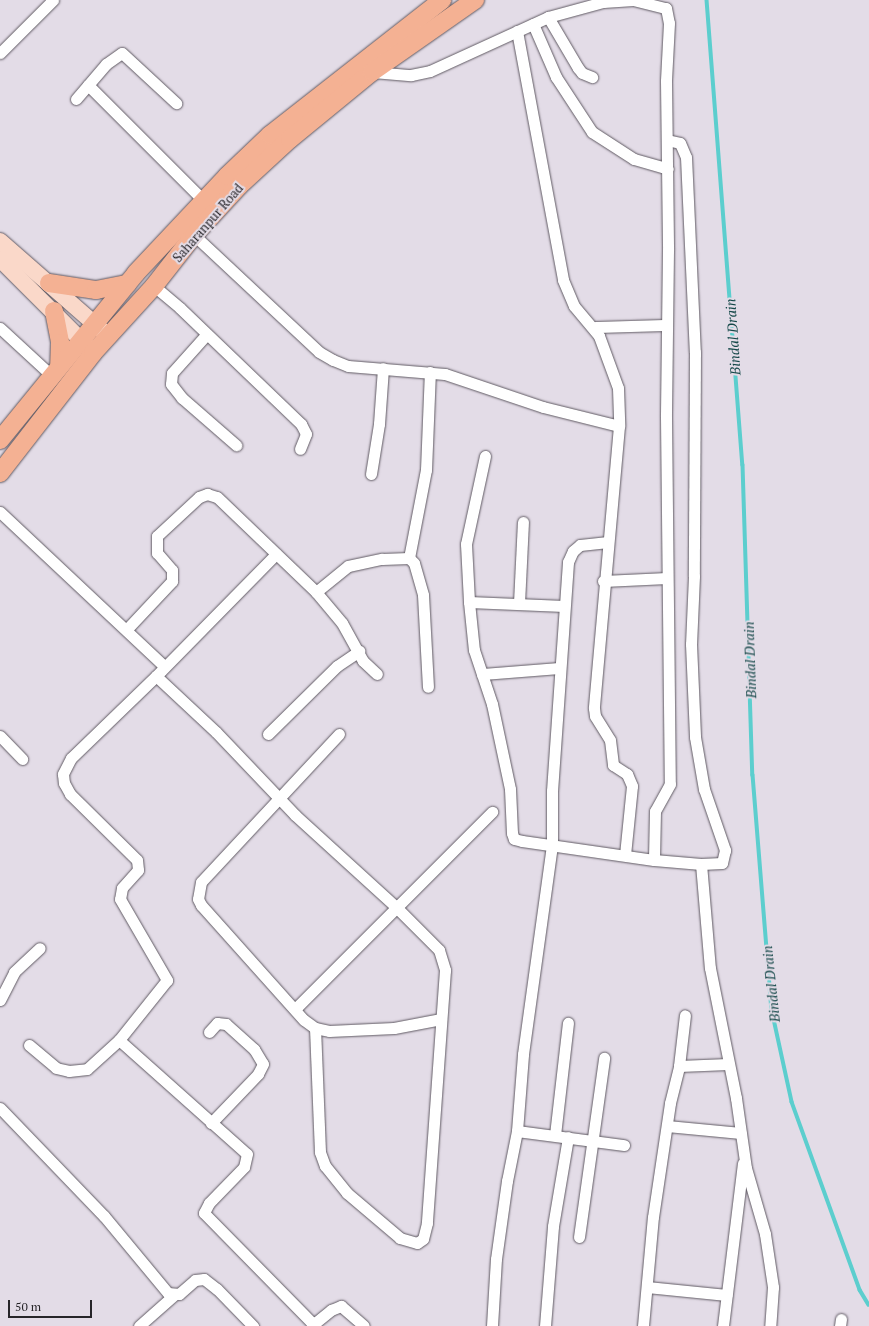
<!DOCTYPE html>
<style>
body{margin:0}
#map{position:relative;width:869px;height:1326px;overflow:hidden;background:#e3dce7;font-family:"PT Serif",serif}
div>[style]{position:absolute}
.stream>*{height:3.5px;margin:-1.75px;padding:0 1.75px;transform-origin:1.75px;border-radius:1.75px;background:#5ccece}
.roads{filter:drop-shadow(0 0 1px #605a63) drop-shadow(0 0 1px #605a63)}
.street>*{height:11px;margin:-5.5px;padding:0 5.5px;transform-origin:5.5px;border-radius:5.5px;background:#fff}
.secondary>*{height:16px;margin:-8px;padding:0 8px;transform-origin:8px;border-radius:8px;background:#fad8c9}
.primary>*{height:18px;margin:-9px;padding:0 9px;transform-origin:9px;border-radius:9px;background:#f4b193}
span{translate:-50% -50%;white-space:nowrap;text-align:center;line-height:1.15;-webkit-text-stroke:4px #e3dce7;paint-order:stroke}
.street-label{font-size:13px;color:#272529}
.water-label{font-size:14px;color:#154849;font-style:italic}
.scale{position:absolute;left:8px;top:1300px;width:84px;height:18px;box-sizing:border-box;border:2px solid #272529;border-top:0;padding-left:5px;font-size:12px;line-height:14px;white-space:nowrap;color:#272529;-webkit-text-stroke:3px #e3dce7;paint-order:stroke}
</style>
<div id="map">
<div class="stream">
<div style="left:707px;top:0;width:466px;rotate:85.6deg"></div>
<div style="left:743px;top:465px;width:310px;rotate:88.2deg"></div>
<div style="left:753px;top:775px;width:236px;rotate:85.4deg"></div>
<div style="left:772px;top:1010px;width:94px;rotate:77.7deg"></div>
<div style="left:792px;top:1102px;width:200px;rotate:70.1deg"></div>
<div style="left:860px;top:1290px;width:17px;rotate:59deg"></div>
</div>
<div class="roads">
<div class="street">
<div style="left:548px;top:17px;width:59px;rotate:59.5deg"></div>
<div style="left:578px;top:68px;width:6px;rotate:51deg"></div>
<div style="left:582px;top:73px;width:11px;rotate:22deg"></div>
<div style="left:533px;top:24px;width:58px;rotate:66.5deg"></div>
<div style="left:556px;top:77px;width:66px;rotate:56.8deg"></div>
<div style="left:592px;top:132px;width:50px;rotate:32.7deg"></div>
<div style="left:634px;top:159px;width:35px;rotate:16deg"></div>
<div style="left:517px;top:31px;width:253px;rotate:79.5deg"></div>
<div style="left:563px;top:280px;width:28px;rotate:67deg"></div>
<div style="left:574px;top:306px;width:39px;rotate:50deg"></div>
<div style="left:599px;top:336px;width:55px;rotate:69.9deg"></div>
<div style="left:618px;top:388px;width:38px;rotate:88deg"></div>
<div style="left:619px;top:426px;width:283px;rotate:95.1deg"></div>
<div style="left:594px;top:708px;width:8px;rotate:83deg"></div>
<div style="left:595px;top:716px;width:28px;rotate:58deg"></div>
<div style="left:610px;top:740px;width:25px;rotate:83deg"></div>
<div style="left:613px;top:765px;width:17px;rotate:33deg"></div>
<div style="left:627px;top:774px;width:13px;rotate:67deg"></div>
<div style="left:632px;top:786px;width:69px;rotate:95.8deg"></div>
<div style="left:0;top:53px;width:75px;rotate:-45deg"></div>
<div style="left:373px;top:72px;width:38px;rotate:5deg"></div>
<div style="left:411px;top:75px;width:19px;rotate:-12deg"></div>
<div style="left:430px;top:71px;width:130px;rotate:-24.6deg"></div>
<div style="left:548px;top:17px;width:57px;rotate:-15.3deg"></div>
<div style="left:603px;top:2px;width:30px;rotate:-4deg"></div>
<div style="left:633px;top:0;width:34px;rotate:14deg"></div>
<div style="left:666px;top:8px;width:15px;rotate:79deg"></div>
<div style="left:669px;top:23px;width:58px;rotate:93deg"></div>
<div style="left:666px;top:81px;width:169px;rotate:89.3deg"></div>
<div style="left:668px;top:250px;width:167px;rotate:90.7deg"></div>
<div style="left:666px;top:417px;width:367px;rotate:89.4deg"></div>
<div style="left:670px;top:784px;width:31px;rotate:119deg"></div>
<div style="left:655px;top:811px;width:49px;rotate:91.2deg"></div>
<div style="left:88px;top:85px;width:163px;rotate:45deg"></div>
<div style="left:76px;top:99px;width:46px;rotate:-49.4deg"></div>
<div style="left:106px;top:64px;width:19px;rotate:-35deg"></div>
<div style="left:122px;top:53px;width:74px;rotate:42.8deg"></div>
<div style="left:667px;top:140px;width:13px;rotate:13deg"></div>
<div style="left:680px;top:143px;width:15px;rotate:67deg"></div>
<div style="left:686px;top:157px;width:195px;rotate:87.4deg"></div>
<div style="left:695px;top:352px;width:224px;rotate:90.3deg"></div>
<div style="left:694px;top:576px;width:68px;rotate:92.5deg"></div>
<div style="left:691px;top:644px;width:93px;rotate:87.5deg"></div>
<div style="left:695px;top:737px;width:53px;rotate:80.2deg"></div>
<div style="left:704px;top:789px;width:65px;rotate:71deg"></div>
<div style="left:725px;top:850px;width:13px;rotate:103deg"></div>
<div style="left:722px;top:863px;width:21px;rotate:177deg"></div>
<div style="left:194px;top:235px;width:171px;rotate:43.1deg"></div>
<div style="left:319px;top:352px;width:16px;rotate:30deg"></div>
<div style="left:333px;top:360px;width:16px;rotate:22deg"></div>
<div style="left:348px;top:366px;width:97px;rotate:4.7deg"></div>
<div style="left:445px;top:374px;width:103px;rotate:18.6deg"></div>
<div style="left:543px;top:407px;width:78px;rotate:14deg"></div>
<div style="left:154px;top:286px;width:34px;rotate:40deg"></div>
<div style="left:180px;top:308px;width:168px;rotate:43.8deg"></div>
<div style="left:301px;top:424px;width:11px;rotate:63deg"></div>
<div style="left:306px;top:434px;width:16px;rotate:112deg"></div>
<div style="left:594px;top:327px;width:73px;rotate:-1.6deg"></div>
<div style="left:0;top:328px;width:69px;rotate:42.7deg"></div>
<div style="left:206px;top:335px;width:51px;rotate:131.8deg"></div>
<div style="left:172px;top:373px;width:11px;rotate:95deg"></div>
<div style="left:171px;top:384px;width:18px;rotate:52deg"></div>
<div style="left:182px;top:398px;width:72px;rotate:41deg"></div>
<div style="left:485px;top:456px;width:90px;rotate:102.2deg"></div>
<div style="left:466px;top:544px;width:58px;rotate:87deg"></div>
<div style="left:469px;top:602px;width:48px;rotate:84.1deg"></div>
<div style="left:474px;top:650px;width:57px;rotate:71.6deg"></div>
<div style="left:492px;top:704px;width:87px;rotate:78deg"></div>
<div style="left:510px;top:789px;width:44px;rotate:87.4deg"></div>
<div style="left:512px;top:833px;width:6px;rotate:72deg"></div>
<div style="left:514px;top:839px;width:8px;rotate:14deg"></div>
<div style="left:522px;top:841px;width:133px;rotate:8.2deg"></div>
<div style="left:654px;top:860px;width:47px;rotate:4.9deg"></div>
<div style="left:701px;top:864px;width:104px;rotate:85.1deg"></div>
<div style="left:710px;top:968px;width:133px;rotate:78.7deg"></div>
<div style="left:736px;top:1098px;width:71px;rotate:81.9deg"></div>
<div style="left:746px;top:1168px;width:69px;rotate:73.9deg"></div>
<div style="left:765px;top:1234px;width:54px;rotate:81.4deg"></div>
<div style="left:773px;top:1287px;width:39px;rotate:94deg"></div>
<div style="left:371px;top:474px;width:51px;rotate:-80.9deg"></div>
<div style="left:379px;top:424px;width:56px;rotate:-85.9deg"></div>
<div style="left:0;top:512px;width:225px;rotate:43.2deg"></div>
<div style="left:276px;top:554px;width:171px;rotate:134.5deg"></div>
<div style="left:156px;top:676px;width:118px;rotate:136deg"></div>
<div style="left:71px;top:758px;width:18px;rotate:117deg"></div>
<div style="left:63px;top:774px;width:9px;rotate:84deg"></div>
<div style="left:64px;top:783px;width:13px;rotate:61deg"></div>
<div style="left:70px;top:794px;width:94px;rotate:44.6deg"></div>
<div style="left:137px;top:860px;width:10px;rotate:84deg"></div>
<div style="left:138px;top:870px;width:24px;rotate:132deg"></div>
<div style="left:122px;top:888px;width:11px;rotate:100deg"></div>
<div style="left:120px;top:899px;width:94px;rotate:59.9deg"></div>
<div style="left:167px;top:980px;width:77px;rotate:128.7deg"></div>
<div style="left:119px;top:1040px;width:171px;rotate:41.7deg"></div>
<div style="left:247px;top:1154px;width:13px;rotate:103deg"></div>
<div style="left:244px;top:1167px;width:50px;rotate:134.2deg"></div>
<div style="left:209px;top:1203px;width:11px;rotate:117deg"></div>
<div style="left:204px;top:1213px;width:153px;rotate:45.5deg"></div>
<div style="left:311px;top:1322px;width:4px;rotate:14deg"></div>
<div style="left:315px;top:1323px;width:21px;rotate:-39deg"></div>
<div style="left:331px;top:1310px;width:11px;rotate:-22deg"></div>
<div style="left:341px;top:1306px;width:30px;rotate:41deg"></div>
<div style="left:409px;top:558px;width:90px;rotate:-79.1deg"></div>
<div style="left:426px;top:470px;width:98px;rotate:-87.7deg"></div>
<div style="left:603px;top:581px;width:64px;rotate:-2.7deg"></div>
<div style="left:316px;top:592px;width:41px;rotate:-39.1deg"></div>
<div style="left:348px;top:566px;width:35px;rotate:-12deg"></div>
<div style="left:382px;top:559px;width:27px;rotate:-2deg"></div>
<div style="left:409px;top:558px;width:7px;rotate:45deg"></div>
<div style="left:414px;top:563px;width:33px;rotate:74deg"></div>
<div style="left:423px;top:595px;width:92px;rotate:86.9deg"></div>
<div style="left:469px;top:602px;width:95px;rotate:2.4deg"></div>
<div style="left:519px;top:603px;width:81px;rotate:-87.2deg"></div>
<div style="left:127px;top:629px;width:66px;rotate:-46.8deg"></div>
<div style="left:172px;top:581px;width:11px;rotate:-90deg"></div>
<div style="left:172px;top:570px;width:23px;rotate:-131deg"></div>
<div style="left:157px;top:553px;width:17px;rotate:-90deg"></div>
<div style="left:157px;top:536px;width:57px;rotate:-42.9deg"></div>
<div style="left:199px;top:497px;width:9px;rotate:-21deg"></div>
<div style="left:207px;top:494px;width:10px;rotate:17deg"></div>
<div style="left:217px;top:497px;width:137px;rotate:43.8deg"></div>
<div style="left:316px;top:592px;width:40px;rotate:50deg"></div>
<div style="left:342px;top:623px;width:43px;rotate:61.1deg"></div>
<div style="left:363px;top:661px;width:19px;rotate:43deg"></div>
<div style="left:482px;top:674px;width:78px;rotate:-4.4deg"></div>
<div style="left:156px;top:676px;width:82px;rotate:43deg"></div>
<div style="left:216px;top:732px;width:115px;rotate:46.4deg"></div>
<div style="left:295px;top:815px;width:137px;rotate:42.3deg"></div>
<div style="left:396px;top:907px;width:61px;rotate:45deg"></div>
<div style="left:439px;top:950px;width:21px;rotate:73deg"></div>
<div style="left:445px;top:970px;width:254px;rotate:94.1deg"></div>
<div style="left:427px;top:1223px;width:16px;rotate:104deg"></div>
<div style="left:423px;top:1239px;width:7px;rotate:146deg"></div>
<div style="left:417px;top:1243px;width:18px;rotate:-164deg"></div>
<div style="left:400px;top:1238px;width:70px;rotate:-139.7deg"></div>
<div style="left:347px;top:1193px;width:35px;rotate:-129deg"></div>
<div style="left:325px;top:1166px;width:15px;rotate:-110deg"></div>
<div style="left:320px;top:1152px;width:124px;rotate:-92.3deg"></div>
<div style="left:268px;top:734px;width:97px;rotate:-44.6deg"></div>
<div style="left:337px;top:666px;width:27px;rotate:-34deg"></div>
<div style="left:339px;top:734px;width:202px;rotate:133deg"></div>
<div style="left:201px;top:882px;width:17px;rotate:100deg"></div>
<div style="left:198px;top:899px;width:7px;rotate:63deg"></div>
<div style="left:201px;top:905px;width:154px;rotate:48.2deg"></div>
<div style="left:304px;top:1020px;width:14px;rotate:36deg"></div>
<div style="left:315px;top:1028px;width:14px;rotate:12deg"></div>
<div style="left:329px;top:1031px;width:65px;rotate:-2.6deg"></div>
<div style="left:394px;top:1028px;width:48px;rotate:-10.8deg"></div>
<div style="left:0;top:736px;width:32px;rotate:46deg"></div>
<div style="left:0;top:1000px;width:31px;rotate:-63deg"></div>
<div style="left:14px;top:972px;width:35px;rotate:-43deg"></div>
<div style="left:295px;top:1009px;width:279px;rotate:-45deg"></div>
<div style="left:209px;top:1032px;width:12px;rotate:-48deg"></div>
<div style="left:217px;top:1023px;width:9px;rotate:6deg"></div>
<div style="left:226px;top:1024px;width:38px;rotate:42deg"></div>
<div style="left:254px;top:1049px;width:17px;rotate:59deg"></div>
<div style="left:263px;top:1064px;width:11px;rotate:117deg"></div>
<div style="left:258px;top:1074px;width:68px;rotate:133.8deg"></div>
<div style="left:29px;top:1045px;width:35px;rotate:40deg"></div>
<div style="left:56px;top:1068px;width:13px;rotate:13deg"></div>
<div style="left:69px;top:1071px;width:18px;rotate:-6deg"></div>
<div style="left:87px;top:1069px;width:43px;rotate:-42.2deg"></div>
<div style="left:679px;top:1066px;width:49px;rotate:-2.3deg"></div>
<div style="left:0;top:1108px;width:150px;rotate:46.1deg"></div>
<div style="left:104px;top:1216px;width:100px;rotate:50.3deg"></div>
<div style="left:168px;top:1293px;width:11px;rotate:5deg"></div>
<div style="left:179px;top:1294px;width:21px;rotate:-41deg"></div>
<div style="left:195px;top:1280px;width:9px;rotate:-6deg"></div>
<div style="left:204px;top:1279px;width:16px;rotate:38deg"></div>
<div style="left:217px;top:1289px;width:52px;rotate:45.8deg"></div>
<div style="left:667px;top:1126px;width:74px;rotate:5.4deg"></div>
<div style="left:517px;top:1131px;width:108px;rotate:7.5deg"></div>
<div style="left:555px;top:1135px;width:113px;rotate:-83.4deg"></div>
<div style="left:579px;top:1237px;width:181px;rotate:-82deg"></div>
<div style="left:647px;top:1287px;width:80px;rotate:5.7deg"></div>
<div style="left:139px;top:1326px;width:47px;rotate:-41.5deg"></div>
<div style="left:492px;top:1326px;width:67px;rotate:-86.6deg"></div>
<div style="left:496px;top:1259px;width:79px;rotate:-82deg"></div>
<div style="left:507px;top:1181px;width:51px;rotate:-78.7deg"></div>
<div style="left:517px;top:1131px;width:77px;rotate:-85.5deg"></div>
<div style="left:523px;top:1054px;width:212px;rotate:-82.1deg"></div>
<div style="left:552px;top:844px;width:53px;rotate:-90deg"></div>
<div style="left:552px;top:791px;width:230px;rotate:-86deg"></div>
<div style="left:568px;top:562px;width:12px;rotate:-66deg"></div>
<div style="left:573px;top:551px;width:9px;rotate:-41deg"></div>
<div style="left:580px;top:545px;width:28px;rotate:-6deg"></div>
<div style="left:545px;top:1326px;width:100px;rotate:-85.4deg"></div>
<div style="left:553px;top:1226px;width:90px;rotate:-80.4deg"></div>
<div style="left:643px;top:1326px;width:109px;rotate:-84.8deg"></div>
<div style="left:653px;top:1217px;width:115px;rotate:-81.5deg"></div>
<div style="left:670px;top:1103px;width:38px;rotate:-76deg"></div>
<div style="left:679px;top:1066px;width:51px;rotate:-83.3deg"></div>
<div style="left:723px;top:1326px;width:164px;rotate:-83deg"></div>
<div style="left:840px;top:1326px;width:7px;rotate:-82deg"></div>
</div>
<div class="secondary">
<div style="left:0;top:241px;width:138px;rotate:41.2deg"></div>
<div style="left:0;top:259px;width:126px;rotate:45deg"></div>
</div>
<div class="primary">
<div style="left:49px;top:283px;width:48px;rotate:8.5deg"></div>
<div style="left:96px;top:290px;width:32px;rotate:-11deg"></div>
<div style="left:54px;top:311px;width:33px;rotate:79deg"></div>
<div style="left:60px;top:343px;width:23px;rotate:92deg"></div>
<div style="left:0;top:440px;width:215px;rotate:-50.8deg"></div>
<div style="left:136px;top:273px;width:133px;rotate:-46.8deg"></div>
<div style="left:227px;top:176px;width:59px;rotate:-43.6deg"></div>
<div style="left:270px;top:135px;width:219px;rotate:-38.1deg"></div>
<div style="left:0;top:473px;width:152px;rotate:-52.2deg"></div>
<div style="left:93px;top:353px;width:91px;rotate:-47.7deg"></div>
<div style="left:154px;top:286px;width:65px;rotate:-51.9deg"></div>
<div style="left:194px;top:235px;width:67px;rotate:-47.4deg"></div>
<div style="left:239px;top:186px;width:69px;rotate:-42.7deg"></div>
<div style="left:290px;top:139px;width:106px;rotate:-39.3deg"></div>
<div style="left:372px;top:72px;width:126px;rotate:-35deg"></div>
</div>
</div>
<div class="street-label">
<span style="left:208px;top:223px;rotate:-49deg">Saharanpur Road</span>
</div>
<div class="water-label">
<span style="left:733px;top:337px;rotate:-94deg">Bindal Drain</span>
<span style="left:750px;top:660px;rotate:-92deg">Bindal Drain</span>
<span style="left:771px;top:984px;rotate:-96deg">Bindal Drain</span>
</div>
<div class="scale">50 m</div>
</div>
